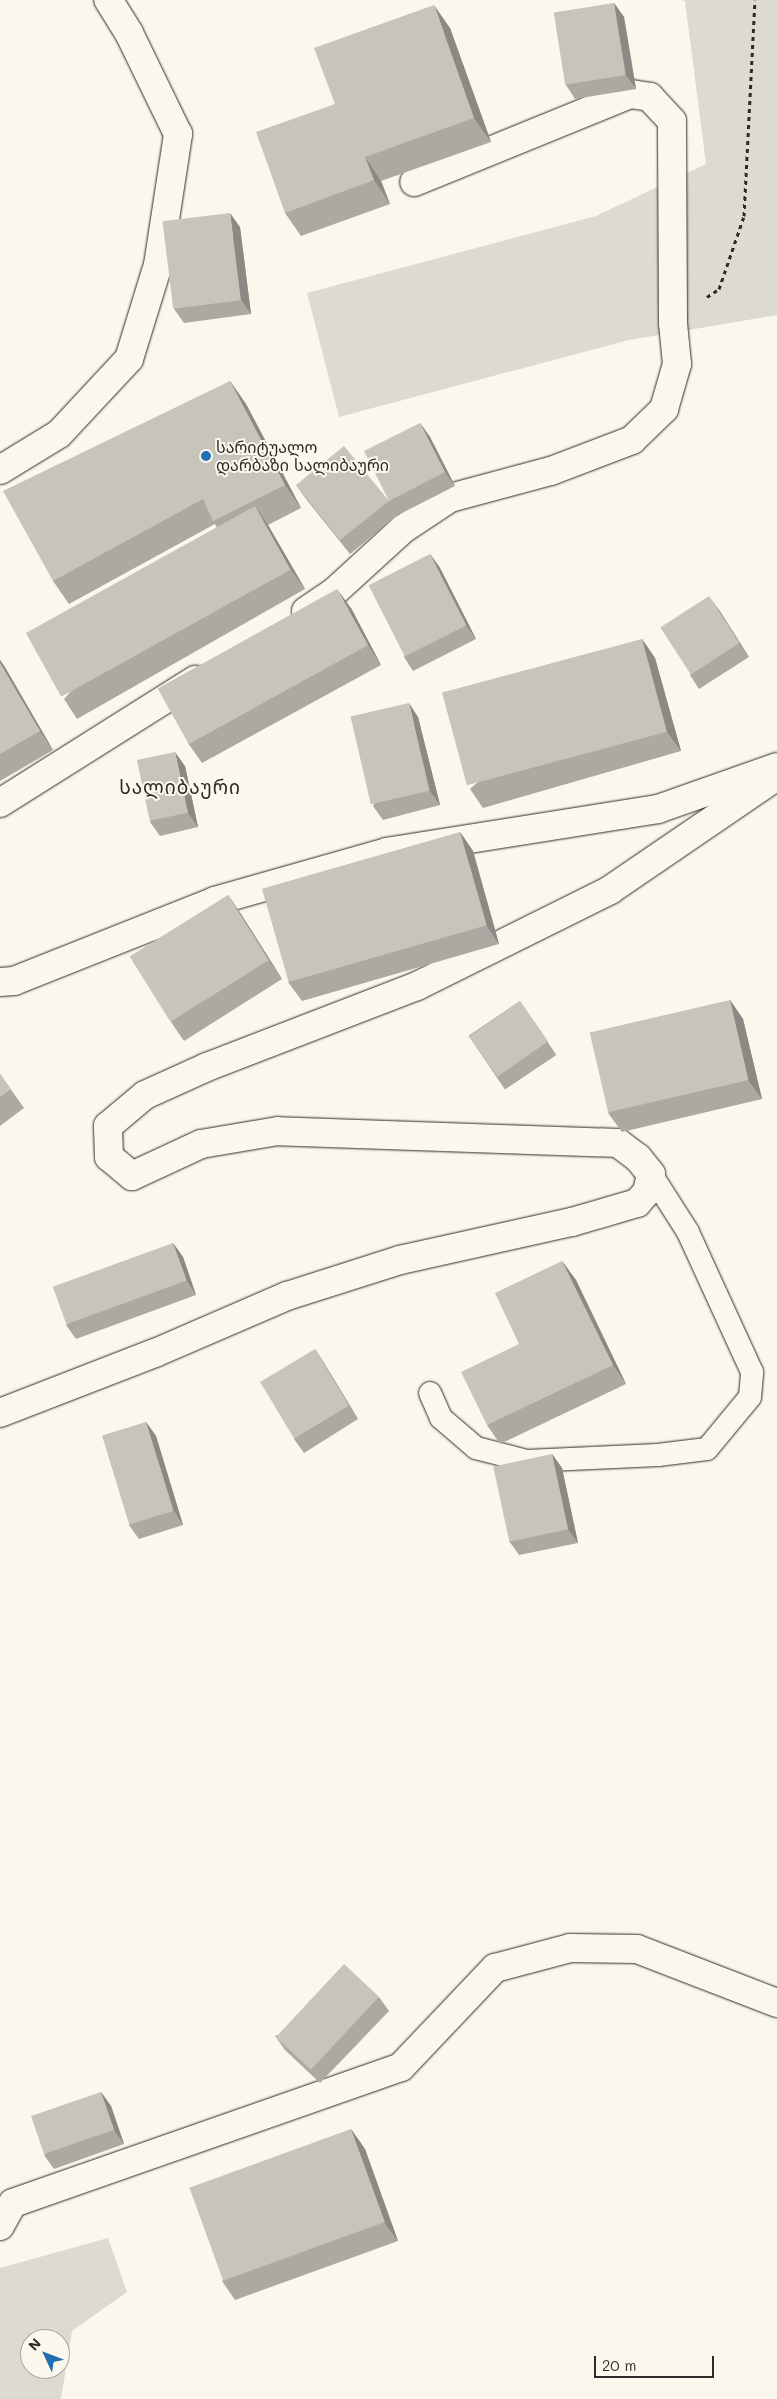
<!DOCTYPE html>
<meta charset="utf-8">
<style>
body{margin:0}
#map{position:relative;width:777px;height:2399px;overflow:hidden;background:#fbf7ec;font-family:Mali,"Noto Sans Georgian",sans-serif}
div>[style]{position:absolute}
.green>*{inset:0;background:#dddad0}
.path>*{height:3px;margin-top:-1.5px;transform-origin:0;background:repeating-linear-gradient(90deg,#2b2b2b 0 4px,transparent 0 8px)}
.roads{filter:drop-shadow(0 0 1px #2b2b2b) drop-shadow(0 0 1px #2b2b2b)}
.service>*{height:22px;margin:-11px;padding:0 11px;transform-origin:11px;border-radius:11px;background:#fbf7ec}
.minor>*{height:28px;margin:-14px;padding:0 14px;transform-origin:14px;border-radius:14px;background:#fbf7ec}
.tertiary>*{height:28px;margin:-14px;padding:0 14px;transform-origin:14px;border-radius:14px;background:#fbf7ec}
.wall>*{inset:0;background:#aba9a2;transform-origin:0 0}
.shaded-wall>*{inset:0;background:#8b8984}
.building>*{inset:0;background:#c7c4bc;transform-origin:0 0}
.dots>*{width:14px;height:14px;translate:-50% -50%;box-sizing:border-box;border:2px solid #fbf7ec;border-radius:50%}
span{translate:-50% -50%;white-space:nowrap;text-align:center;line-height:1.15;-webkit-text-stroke:4px #fbf7ec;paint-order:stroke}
.poi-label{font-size:16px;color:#2b2b2b}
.left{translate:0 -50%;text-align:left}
.quarter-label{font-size:19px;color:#2b2b2b;letter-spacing:1px}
.north{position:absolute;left:20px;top:2329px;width:50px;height:50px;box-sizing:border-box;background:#fbf7ec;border:1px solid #a8a59f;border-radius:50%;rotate:313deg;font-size:14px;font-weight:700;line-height:20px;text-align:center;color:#2b2b2b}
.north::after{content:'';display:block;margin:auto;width:18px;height:22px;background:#1f6fb2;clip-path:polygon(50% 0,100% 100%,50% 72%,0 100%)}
.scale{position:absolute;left:594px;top:2356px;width:120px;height:22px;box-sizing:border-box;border:2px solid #2b2b2b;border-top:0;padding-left:6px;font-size:15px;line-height:18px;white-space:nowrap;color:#2b2b2b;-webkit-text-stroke:4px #fbf7ec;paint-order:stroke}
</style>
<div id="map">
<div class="green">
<div style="clip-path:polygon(680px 0,777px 0,777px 315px,629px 340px,339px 417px,307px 293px,596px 216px,706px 164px,685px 1px)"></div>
<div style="clip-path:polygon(evenodd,108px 2238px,127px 2292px,72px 2331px,61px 2399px,0 2399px,0 2268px,108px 2238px,30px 2339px,60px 2339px,60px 2369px,30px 2369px,30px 2339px)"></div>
</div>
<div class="path">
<div style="left:707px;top:297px;width:14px;rotate:-34deg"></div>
<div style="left:719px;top:289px;width:77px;rotate:-71.1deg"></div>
<div style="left:744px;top:216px;width:216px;rotate:-87.1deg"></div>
</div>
<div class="roads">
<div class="service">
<div style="left:430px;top:1393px;width:27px;rotate:66deg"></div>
<div style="left:441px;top:1418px;width:46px;rotate:40.6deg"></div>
<div style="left:476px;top:1448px;width:53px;rotate:14.3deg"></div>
<div style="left:527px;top:1461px;width:131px;rotate:-2.6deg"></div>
<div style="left:658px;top:1455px;width:49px;rotate:-7deg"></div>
<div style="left:707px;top:1449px;width:67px;rotate:-50.4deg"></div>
<div style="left:750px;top:1397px;width:25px;rotate:-85deg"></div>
<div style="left:752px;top:1372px;width:154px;rotate:-114.6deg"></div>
<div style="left:688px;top:1232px;width:69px;rotate:-122.5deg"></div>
</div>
<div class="minor">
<div style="left:0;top:470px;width:69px;rotate:-31.4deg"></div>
<div style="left:59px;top:434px;width:103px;rotate:-47deg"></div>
<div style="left:129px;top:359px;width:98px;rotate:-72.9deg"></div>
<div style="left:158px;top:265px;width:133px;rotate:-81.3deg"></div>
<div style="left:178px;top:134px;width:112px;rotate:-115.9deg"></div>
<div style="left:129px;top:33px;width:39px;rotate:-122deg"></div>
<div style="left:306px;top:611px;width:32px;rotate:-34deg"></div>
<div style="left:333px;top:593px;width:95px;rotate:-42.4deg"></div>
<div style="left:403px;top:529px;width:56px;rotate:-33.4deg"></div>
<div style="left:450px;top:498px;width:105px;rotate:-15deg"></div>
<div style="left:551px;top:471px;width:87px;rotate:-20.9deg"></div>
<div style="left:632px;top:440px;width:45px;rotate:-44.1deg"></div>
<div style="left:664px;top:409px;width:47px;rotate:-73.9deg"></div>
<div style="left:677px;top:364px;width:41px;rotate:-95.6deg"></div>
<div style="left:673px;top:323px;width:202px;rotate:-90.3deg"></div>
<div style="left:672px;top:121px;width:33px;rotate:-133deg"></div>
<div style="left:650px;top:97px;width:20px;rotate:-171deg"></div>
<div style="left:630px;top:94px;width:233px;rotate:157.8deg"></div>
<div style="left:0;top:803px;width:231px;rotate:-32.2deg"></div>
<div style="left:0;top:1413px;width:166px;rotate:-21.2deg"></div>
<div style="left:155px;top:1353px;width:144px;rotate:-23.4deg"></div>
<div style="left:287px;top:1296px;width:119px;rotate:-17.7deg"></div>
<div style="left:400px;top:1260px;width:176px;rotate:-12.5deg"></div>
<div style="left:572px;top:1222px;width:68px;rotate:-16.3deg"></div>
<div style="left:637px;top:1203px;width:15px;rotate:-48deg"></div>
<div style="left:647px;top:1192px;width:18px;rotate:-77deg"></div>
<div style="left:651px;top:1174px;width:21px;rotate:-129deg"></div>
<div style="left:638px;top:1158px;width:25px;rotate:-143deg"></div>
<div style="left:618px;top:1143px;width:340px;rotate:-178deg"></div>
<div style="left:278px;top:1131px;width:78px;rotate:170.4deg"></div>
<div style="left:201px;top:1144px;width:76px;rotate:155.1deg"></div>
<div style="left:132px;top:1176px;width:30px;rotate:-140deg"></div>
<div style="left:109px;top:1157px;width:31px;rotate:-92deg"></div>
<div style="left:108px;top:1126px;width:48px;rotate:-40deg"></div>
<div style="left:145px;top:1095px;width:68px;rotate:-24.3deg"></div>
<div style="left:207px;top:1067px;width:225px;rotate:-21.1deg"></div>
<div style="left:417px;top:986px;width:216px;rotate:-26.4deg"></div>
<div style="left:610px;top:890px;width:202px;rotate:-34.3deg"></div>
<div style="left:0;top:2226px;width:26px;rotate:-61deg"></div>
<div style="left:13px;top:2203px;width:411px;rotate:-19.3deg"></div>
<div style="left:401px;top:2067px;width:137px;rotate:-46.5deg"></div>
<div style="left:495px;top:1968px;width:78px;rotate:-14.9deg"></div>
<div style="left:570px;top:1948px;width:67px;rotate:0.9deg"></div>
<div style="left:637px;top:1949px;width:150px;rotate:21.1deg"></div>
</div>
<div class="tertiary">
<div style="left:0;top:982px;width:14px;rotate:-4deg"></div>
<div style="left:14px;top:981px;width:216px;rotate:-21.7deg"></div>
<div style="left:215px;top:901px;width:179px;rotate:-15.9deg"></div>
<div style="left:387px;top:852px;width:274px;rotate:-9deg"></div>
<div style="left:658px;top:809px;width:126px;rotate:-19.4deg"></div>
</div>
</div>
<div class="wall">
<div style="clip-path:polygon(614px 3px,624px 17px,636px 89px,575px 99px,566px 85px)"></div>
<div style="clip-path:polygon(450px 28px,491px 142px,381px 181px,390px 204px,301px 236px,285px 213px,335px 104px)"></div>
<div style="clip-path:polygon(240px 227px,251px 314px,184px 323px,174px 309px)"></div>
<div style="clip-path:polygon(230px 381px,246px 404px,301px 508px,268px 525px,305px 589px,77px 719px,64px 699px,217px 528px,215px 524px,69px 604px,53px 581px)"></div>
<div style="clip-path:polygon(420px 423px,430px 437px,455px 486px,398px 515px,350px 554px,306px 499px,296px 485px,389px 501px)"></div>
<div style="clip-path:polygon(430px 554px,440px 568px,476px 639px,413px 671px,404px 657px)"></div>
<div style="clip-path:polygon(351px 608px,381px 665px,202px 763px,188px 743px)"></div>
<div style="clip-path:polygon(719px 610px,749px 657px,699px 689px,690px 675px)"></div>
<div style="clip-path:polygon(642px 639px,655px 658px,681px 751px,483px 808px,470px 789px)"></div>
<div style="clip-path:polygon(0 660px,53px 750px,0 781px)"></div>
<div style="clip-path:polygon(418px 717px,440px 805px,383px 820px,373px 806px)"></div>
<div style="clip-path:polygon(185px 766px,198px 827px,160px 836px,150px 822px)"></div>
<div style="clip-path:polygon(460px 832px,473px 851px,499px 944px,302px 1001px,288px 982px)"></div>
<div style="clip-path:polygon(228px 895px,241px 914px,282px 979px,184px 1041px,171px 1022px)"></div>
<div style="clip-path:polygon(730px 1000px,743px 1019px,762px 1099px,622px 1132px,608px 1113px)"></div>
<div style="left:520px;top:1001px;width:65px;height:62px;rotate:56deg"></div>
<div style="clip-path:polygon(0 1074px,24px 1108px,0 1126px)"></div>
<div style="clip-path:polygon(173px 1243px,183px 1257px,196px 1295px,76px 1339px,66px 1325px)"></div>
<div style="clip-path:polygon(562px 1261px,576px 1280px,626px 1384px,500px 1444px,487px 1425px)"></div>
<div style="clip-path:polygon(315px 1349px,324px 1363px,358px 1419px,304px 1453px,294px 1439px)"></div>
<div style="clip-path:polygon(146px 1422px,156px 1436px,183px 1525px,139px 1539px,129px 1525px)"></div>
<div style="clip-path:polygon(552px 1454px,562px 1468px,578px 1543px,519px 1555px,509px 1541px)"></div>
<div style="clip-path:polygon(379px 1997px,389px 2011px,320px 2083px,285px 2050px,275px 2036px)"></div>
<div style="clip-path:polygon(101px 2092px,111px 2106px,124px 2144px,54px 2169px,44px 2155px)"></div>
<div style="clip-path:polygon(351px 2129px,365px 2149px,398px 2241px,235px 2300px,222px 2281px)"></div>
</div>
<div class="shaded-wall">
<div style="clip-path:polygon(614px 3px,624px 17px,636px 89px,626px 75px)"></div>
<div style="clip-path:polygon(434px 5px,450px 28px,491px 142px,474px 118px)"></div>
<div style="clip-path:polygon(365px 157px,381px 181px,390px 204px,374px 180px)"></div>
<div style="clip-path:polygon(230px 213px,240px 227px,251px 314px,241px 300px)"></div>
<div style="clip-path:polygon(230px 381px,246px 404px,301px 508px,285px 485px)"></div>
<div style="clip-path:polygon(420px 423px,430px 437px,455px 486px,445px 472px)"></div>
<div style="clip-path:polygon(255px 506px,268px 525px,305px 589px,291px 570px)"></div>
<div style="clip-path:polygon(430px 554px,440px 568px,476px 639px,466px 625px)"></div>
<div style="clip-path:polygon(337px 589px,351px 608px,381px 665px,368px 645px)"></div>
<div style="clip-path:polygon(709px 596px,719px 610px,749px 657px,739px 643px)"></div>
<div style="clip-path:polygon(642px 639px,655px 658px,681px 751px,667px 732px)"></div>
<div style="clip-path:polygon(0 660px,5px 667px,53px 750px,40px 731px,0 663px)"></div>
<div style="clip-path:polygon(409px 703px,418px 717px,440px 805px,430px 791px)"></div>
<div style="clip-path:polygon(175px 752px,185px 766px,198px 827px,188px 813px)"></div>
<div style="clip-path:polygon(460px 832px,473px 851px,499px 944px,486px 925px)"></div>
<div style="clip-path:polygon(228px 895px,241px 914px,282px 979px,269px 960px)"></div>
<div style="clip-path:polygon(730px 1000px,743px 1019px,762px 1099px,748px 1080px)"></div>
<div style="clip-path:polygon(173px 1243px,183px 1257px,196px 1295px,187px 1281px)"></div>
<div style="clip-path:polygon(562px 1261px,576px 1280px,626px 1384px,613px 1365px)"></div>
<div style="clip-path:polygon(315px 1349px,324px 1363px,358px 1419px,349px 1405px)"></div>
<div style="clip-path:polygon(146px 1422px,156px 1436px,183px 1525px,174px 1511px)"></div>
<div style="clip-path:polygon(552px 1454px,562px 1468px,578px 1543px,568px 1529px)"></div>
<div style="clip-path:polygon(101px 2092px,111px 2106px,124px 2144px,114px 2130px)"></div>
<div style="clip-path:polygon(351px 2129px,365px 2149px,398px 2241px,384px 2222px)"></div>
</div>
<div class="building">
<div style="left:614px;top:3px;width:73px;height:61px;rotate:81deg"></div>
<div style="clip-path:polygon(434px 5px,474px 118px,365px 157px,374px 180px,285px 213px,256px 132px,335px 104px,314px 48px)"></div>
<div style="left:230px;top:213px;width:88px;height:68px;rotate:83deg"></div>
<div style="clip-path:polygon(230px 381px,285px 485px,213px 521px,203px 499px,53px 581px,3px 491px)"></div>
<div style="clip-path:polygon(420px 423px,445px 472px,389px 501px,340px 540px,296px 485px,344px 446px,389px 501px,364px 451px)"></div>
<div style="left:255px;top:506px;width:73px;height:262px;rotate:61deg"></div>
<div style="left:430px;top:554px;width:80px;height:69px;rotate:63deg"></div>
<div style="left:337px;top:589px;width:64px;height:205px;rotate:61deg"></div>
<div style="left:709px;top:596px;width:56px;height:58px;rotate:57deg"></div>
<div style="left:642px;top:639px;width:96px;height:207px;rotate:75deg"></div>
<div style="clip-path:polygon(0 663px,40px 731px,0 754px)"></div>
<div style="left:409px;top:703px;width:90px;height:60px;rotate:77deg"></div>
<div style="left:175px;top:752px;width:62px;height:39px;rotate:78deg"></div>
<div style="left:460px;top:832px;width:97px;height:206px;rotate:74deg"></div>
<div style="left:228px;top:895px;width:77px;height:116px;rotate:58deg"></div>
<div style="left:730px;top:1000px;width:82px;height:144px;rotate:77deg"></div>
<div style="left:520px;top:1001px;width:49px;height:62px;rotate:55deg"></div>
<div style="clip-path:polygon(0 1074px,11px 1089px,0 1097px)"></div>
<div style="left:173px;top:1243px;width:40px;height:128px;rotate:70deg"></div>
<div style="clip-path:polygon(562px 1261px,613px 1365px,487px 1425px,461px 1372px,519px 1344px,495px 1293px)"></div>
<div style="left:315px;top:1349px;width:66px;height:64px;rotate:59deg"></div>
<div style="left:146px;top:1422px;width:93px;height:46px;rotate:73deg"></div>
<div style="left:552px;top:1454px;width:77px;height:60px;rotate:78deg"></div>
<div style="left:344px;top:1964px;width:48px;height:100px;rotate:43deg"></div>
<div style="left:101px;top:2092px;width:40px;height:74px;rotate:71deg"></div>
<div style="left:351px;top:2129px;width:99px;height:172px;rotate:70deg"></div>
</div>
<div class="dots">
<div style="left:206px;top:456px;background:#1f6fb2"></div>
</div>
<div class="poi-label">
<span class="left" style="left:216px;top:456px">სარიტუალო<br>დარბაზი სალიბაური</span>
</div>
<div class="quarter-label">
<span style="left:180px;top:787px">სალიბაური</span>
</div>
<div class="north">N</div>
<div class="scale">20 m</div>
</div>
